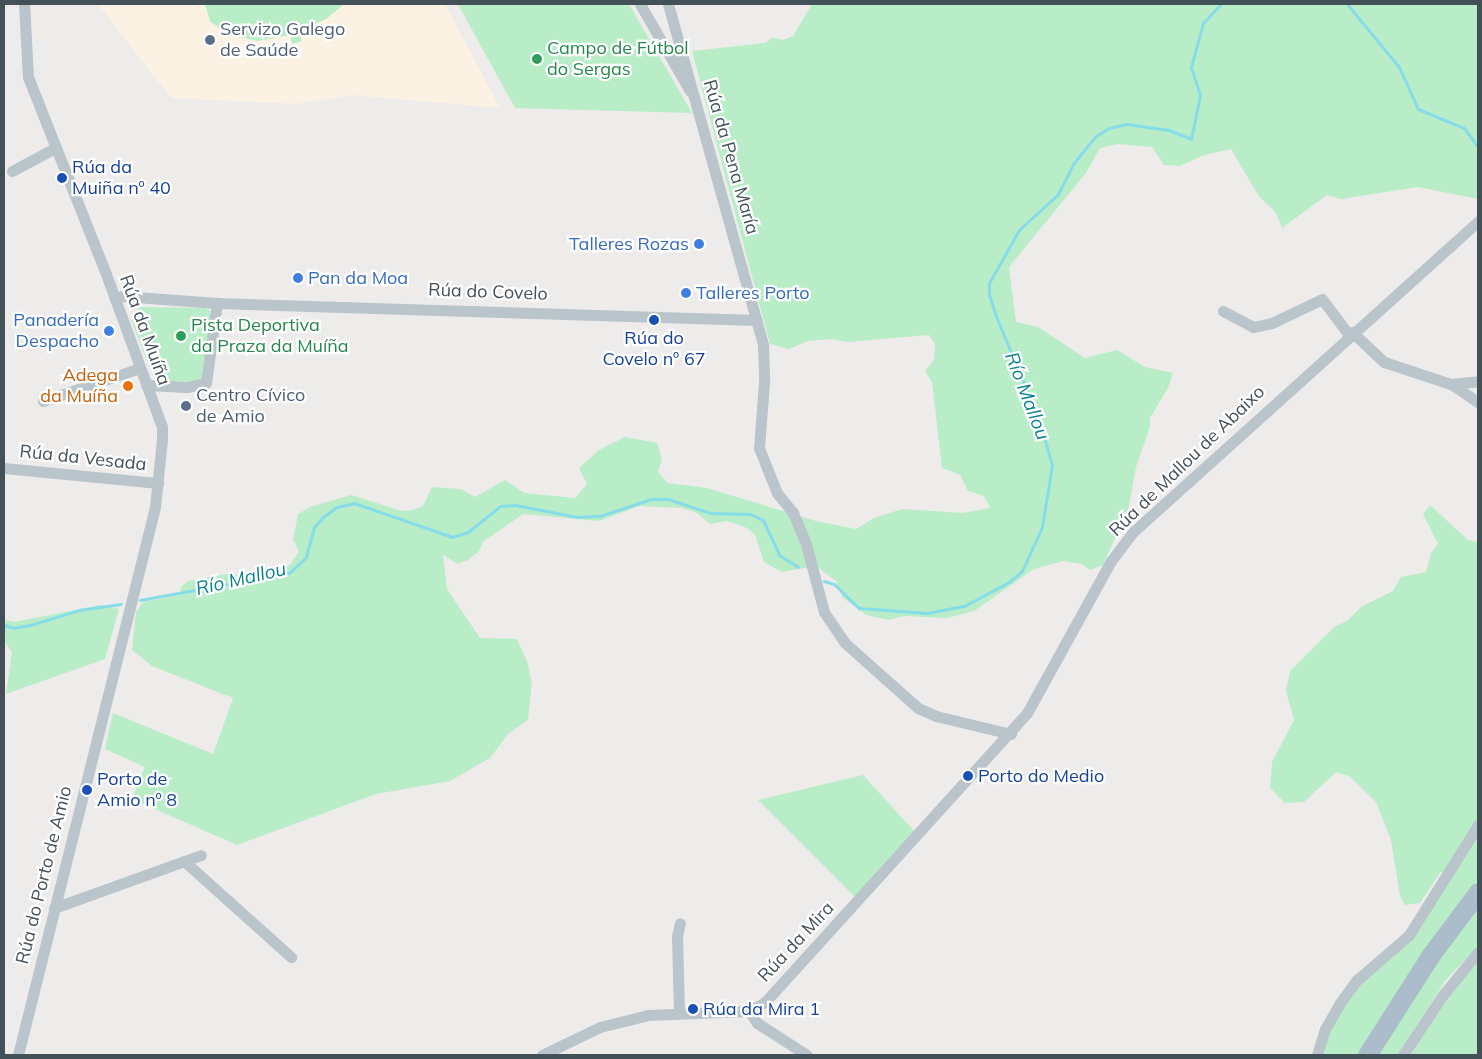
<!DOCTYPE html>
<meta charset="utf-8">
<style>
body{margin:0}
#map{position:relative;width:1482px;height:1059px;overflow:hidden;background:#eeebeb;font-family:Mulish,sans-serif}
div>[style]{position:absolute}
.commercial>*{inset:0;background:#fbf2e3}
.green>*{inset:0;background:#b9edc8}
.stream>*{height:3px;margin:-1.5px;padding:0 1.5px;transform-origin:1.5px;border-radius:1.5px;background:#86dde9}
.minor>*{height:11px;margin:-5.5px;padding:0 5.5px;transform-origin:5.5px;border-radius:5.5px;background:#b9c4cb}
.primary>*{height:19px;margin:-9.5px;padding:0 9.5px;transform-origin:9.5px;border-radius:9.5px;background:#abbdca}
.dots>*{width:14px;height:14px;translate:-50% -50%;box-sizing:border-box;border:2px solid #fff;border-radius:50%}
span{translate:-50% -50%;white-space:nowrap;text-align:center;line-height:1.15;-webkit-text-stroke:4.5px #fff;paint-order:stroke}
.service-label{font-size:18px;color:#4e5e75}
.left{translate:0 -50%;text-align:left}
.leisure-label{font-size:18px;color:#27864d}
.street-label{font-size:18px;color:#445058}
.transit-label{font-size:18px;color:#164399}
.shop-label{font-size:18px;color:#366cbe}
.right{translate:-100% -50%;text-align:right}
.food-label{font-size:18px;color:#c56008}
.water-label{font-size:19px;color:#0f8292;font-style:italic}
.frame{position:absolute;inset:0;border:5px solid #445058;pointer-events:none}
</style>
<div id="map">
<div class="commercial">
<div style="clip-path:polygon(98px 4px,445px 4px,500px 108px,351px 95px,296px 104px,171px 98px)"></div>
</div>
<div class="green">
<div style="clip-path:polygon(205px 4px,344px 4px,326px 19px,298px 32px,302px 41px,292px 44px,290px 35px,258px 41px,228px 35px,210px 21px)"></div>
<div style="clip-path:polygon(458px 4px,629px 4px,692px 113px,515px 108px)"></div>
<div style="clip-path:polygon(812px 4px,1478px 4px,1478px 199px,1418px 187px,1341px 199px,1327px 195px,1282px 228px,1276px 213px,1258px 195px,1231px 149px,1204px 155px,1180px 166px,1164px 165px,1152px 147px,1118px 144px,1100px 148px,1086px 173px,1009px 267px,1016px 322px,1038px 327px,1085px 358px,1117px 350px,1145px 367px,1173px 373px,1168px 388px,1150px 418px,1150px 427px,1136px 467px,1129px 506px,1103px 565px,1090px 570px,1082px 564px,1064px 561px,1034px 569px,974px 611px,947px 618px,904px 616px,889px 620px,866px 615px,842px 597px,836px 581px,816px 566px,782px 572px,764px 562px,755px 535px,747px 528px,727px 521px,710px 524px,697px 513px,682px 508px,639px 506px,599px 521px,523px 514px,484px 541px,478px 552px,468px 560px,458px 564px,443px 555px,447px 589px,480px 638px,517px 639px,527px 661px,532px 683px,528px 720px,508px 734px,490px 758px,450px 781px,376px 794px,237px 845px,132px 799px,145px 767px,105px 749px,113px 713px,213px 754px,233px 698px,152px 666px,132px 650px,136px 612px,143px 602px,180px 595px,181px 587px,188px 581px,231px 573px,241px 576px,290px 565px,299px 551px,293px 540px,298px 514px,310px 507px,351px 495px,402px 511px,413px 510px,423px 506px,432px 487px,461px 489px,475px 497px,505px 480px,525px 493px,575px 498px,587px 484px,579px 468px,599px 450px,625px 437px,657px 443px,662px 459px,658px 472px,668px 483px,707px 488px,816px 521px,856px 529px,874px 518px,902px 509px,963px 513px,990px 508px,984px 496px,968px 491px,960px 475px,942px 468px,932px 382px,925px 371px,934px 360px,935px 344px,929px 335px,848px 342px,830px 339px,808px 341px,789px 349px,770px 344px,692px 51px,765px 43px,772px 38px,784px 40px,793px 36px)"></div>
<div style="clip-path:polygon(141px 307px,205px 308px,210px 311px,212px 320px,203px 376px,197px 382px,155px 381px,132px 323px,133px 313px)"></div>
<div style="clip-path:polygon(1430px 505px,1468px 540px,1478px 542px,1478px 880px,1451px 914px,1358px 1055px,1324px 1055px,1330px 1024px,1363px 980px,1420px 930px,1455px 868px,1440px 873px,1420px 903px,1405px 905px,1400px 896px,1391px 840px,1376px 802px,1349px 776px,1336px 772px,1304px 802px,1285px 803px,1270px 788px,1272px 762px,1294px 720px,1286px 691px,1290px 671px,1334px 627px,1347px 621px,1361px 607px,1393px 591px,1401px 577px,1426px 572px,1431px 553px,1438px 544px,1423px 514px)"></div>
<div style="clip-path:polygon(100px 605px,119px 609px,105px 659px,6px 694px,12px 652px,4px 641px,4px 620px,14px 622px)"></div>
<div style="clip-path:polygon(863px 775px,915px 832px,855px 897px,758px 800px)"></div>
<div style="clip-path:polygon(1478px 905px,1478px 946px,1445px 981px,1398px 1055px,1378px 1055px,1444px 949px)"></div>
<div style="clip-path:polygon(1478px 959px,1478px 1055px,1411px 1055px,1433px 1018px)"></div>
</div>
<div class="stream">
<div style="left:1347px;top:4px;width:82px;rotate:50.5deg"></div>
<div style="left:1399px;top:67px;width:46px;rotate:65.7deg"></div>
<div style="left:1418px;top:109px;width:50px;rotate:22.4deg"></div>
<div style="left:1464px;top:128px;width:24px;rotate:54deg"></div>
<div style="left:824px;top:581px;width:10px;rotate:17deg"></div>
<div style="left:834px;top:584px;width:35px;rotate:44deg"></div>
<div style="left:859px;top:608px;width:68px;rotate:4.2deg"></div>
<div style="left:927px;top:613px;width:38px;rotate:-11deg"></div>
<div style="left:964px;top:606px;width:51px;rotate:-28.1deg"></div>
<div style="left:1009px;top:582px;width:17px;rotate:-40deg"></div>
<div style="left:1022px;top:571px;width:48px;rotate:-65.6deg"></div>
<div style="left:1042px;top:527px;width:63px;rotate:-80.8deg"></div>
<div style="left:1052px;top:465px;width:47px;rotate:-106.1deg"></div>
<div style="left:1039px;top:420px;width:113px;rotate:-112.5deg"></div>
<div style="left:996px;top:316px;width:22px;rotate:-108deg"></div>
<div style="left:989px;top:295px;width:12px;rotate:-90deg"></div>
<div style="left:989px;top:283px;width:61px;rotate:-60.5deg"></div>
<div style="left:1019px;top:230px;width:53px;rotate:-42.7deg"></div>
<div style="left:1058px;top:194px;width:34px;rotate:-63deg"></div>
<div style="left:1073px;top:164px;width:36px;rotate:-51deg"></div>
<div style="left:1096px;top:136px;width:15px;rotate:-32deg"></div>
<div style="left:1109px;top:128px;width:18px;rotate:-13deg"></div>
<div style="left:1127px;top:124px;width:42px;rotate:8.1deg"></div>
<div style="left:1169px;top:130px;width:24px;rotate:22deg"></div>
<div style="left:1191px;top:139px;width:45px;rotate:-78.4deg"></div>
<div style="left:1200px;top:95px;width:29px;rotate:-108deg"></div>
<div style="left:1191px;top:67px;width:46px;rotate:-74.7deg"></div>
<div style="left:1203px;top:23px;width:26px;rotate:-47deg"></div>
<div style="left:140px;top:600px;width:151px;rotate:-10.3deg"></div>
<div style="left:289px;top:573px;width:23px;rotate:-43deg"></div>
<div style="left:306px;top:557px;width:31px;rotate:-75deg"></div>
<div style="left:314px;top:527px;width:13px;rotate:-48deg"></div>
<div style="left:323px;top:517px;width:17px;rotate:-36deg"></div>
<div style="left:337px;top:507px;width:17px;rotate:-13deg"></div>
<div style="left:354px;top:503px;width:104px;rotate:19.1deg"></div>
<div style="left:452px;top:537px;width:17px;rotate:-17deg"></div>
<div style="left:468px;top:532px;width:41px;rotate:-39.1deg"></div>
<div style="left:500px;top:506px;width:15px;rotate:-4deg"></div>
<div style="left:515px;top:505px;width:64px;rotate:10.8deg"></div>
<div style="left:578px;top:517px;width:22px;rotate:-3deg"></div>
<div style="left:600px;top:516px;width:54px;rotate:-18.4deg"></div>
<div style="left:651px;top:499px;width:17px"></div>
<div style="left:668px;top:499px;width:44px;rotate:18.4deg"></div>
<div style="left:710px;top:513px;width:40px;rotate:1.4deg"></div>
<div style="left:750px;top:514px;width:14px;rotate:25deg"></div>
<div style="left:763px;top:520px;width:38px;rotate:65deg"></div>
<div style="left:779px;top:555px;width:22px;rotate:32deg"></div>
<div style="left:4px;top:625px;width:9px;rotate:18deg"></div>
<div style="left:13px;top:628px;width:17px;rotate:-10deg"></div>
<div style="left:30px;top:625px;width:51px;rotate:-17deg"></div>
<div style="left:79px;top:610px;width:42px;rotate:-8.1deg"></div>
</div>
<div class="minor">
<div style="left:640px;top:4px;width:100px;rotate:60.1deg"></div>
<div style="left:668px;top:4px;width:354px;rotate:74.4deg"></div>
<div style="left:763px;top:345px;width:38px;rotate:88deg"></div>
<div style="left:764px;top:383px;width:65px;rotate:94.4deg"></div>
<div style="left:759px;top:448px;width:48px;rotate:68.2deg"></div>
<div style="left:777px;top:493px;width:26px;rotate:51deg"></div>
<div style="left:793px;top:513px;width:34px;rotate:67deg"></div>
<div style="left:806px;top:544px;width:70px;rotate:75.2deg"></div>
<div style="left:824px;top:612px;width:37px;rotate:56deg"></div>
<div style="left:845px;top:643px;width:98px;rotate:41.7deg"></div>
<div style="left:918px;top:708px;width:20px;rotate:24deg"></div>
<div style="left:936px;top:716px;width:77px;rotate:13.5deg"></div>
<div style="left:12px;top:171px;width:49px;rotate:-28.1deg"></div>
<div style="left:115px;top:299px;width:8px;rotate:-23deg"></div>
<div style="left:122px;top:296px;width:95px;rotate:4.2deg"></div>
<div style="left:217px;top:303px;width:540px;rotate:1.8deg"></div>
<div style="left:1223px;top:311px;width:34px;rotate:28deg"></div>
<div style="left:1253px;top:327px;width:19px;rotate:-12deg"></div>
<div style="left:1272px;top:323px;width:55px;rotate:-25.6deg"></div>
<div style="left:1322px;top:299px;width:45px;rotate:53.1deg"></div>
<div style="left:1352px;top:332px;width:44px;rotate:43.2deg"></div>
<div style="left:1384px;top:362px;width:71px;rotate:18.2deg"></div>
<div style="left:1451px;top:384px;width:32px;rotate:34deg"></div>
<div style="left:1451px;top:384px;width:27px;rotate:-6deg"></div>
<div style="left:146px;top:385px;width:41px;rotate:2.8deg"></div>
<div style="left:187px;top:387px;width:19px;rotate:-12deg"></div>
<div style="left:206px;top:383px;width:81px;rotate:-82.2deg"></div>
<div style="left:43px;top:401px;width:102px;rotate:-18.8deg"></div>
<div style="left:4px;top:468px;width:155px;rotate:5.6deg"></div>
<div style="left:184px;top:861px;width:144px;rotate:41.9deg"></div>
<div style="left:54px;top:908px;width:156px;rotate:-19.8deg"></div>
<div style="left:749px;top:1011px;width:14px;rotate:56deg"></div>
<div style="left:757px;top:1023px;width:59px;rotate:32.6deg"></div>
<div style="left:679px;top:1012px;width:76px;rotate:-91.5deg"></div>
<div style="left:677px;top:936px;width:13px;rotate:-77deg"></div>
<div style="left:18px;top:1055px;width:565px;rotate:-75.96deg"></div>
<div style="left:155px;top:507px;width:68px;rotate:-84.1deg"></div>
<div style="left:162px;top:439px;width:12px;rotate:-90deg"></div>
<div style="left:162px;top:427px;width:163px;rotate:-110.1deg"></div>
<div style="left:106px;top:274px;width:212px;rotate:-111.6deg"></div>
<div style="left:28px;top:77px;width:73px;rotate:-93.1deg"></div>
<div style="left:542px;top:1055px;width:64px;rotate:-25.8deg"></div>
<div style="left:600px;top:1027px;width:49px;rotate:-14deg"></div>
<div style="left:648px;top:1015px;width:101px;rotate:-2.3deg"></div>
<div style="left:749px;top:1011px;width:18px;rotate:-29deg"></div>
<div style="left:765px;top:1002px;width:390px;rotate:-47.8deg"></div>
<div style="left:1027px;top:713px;width:174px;rotate:-61.1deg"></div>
<div style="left:1111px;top:561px;width:36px;rotate:-53deg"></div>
<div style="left:1133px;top:532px;width:464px;rotate:-42deg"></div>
<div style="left:1317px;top:1055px;width:27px;rotate:-73deg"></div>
<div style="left:1325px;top:1029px;width:30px;rotate:-60deg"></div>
<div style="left:1340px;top:1003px;width:29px;rotate:-54deg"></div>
<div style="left:1357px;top:980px;width:69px;rotate:-40.9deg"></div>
<div style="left:1409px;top:935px;width:130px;rotate:-57.9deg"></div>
<div style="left:1403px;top:1055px;width:71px;rotate:-56.5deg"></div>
<div style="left:1442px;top:996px;width:57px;rotate:-50.7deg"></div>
</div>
<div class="primary">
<div style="left:1367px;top:1055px;width:117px;rotate:-57.5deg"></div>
<div style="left:1430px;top:956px;width:80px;rotate:-53.1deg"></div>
</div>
<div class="dots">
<div style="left:210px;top:40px;background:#5c6f8a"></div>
<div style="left:537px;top:59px;background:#2e9e5b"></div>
<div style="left:62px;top:178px;background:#1a4fb4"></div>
<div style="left:699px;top:244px;background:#3f7fe0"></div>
<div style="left:298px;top:278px;background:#3f7fe0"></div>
<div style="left:686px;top:293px;background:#3f7fe0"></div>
<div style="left:654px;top:320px;background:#1a4fb4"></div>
<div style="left:109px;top:331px;background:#3f7fe0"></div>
<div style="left:181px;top:336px;background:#2e9e5b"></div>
<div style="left:128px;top:386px;background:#e8710a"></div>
<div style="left:186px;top:406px;background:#5c6f8a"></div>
<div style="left:968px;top:776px;background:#1a4fb4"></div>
<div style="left:87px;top:790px;background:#1a4fb4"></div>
<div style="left:693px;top:1009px;background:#1a4fb4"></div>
</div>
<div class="service-label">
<span class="left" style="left:220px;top:40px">Servizo Galego<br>de Saúde</span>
<span class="left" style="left:196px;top:406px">Centro Cívico<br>de Amio</span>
</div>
<div class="leisure-label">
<span class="left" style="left:547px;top:59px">Campo de Fútbol<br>do Sergas</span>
<span class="left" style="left:191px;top:336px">Pista Deportiva<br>da Praza da Muíña</span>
</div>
<div class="street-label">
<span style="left:731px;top:157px;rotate:74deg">Rúa da Pena María</span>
<span style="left:488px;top:292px;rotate:2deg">Rúa do Covelo</span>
<span style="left:145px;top:330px;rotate:70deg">Rúa da Muíña</span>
<span style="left:83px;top:458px;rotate:6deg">Rúa da Vesada</span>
<span style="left:1187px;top:461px;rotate:-44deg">Rúa de Mallou de Abaixo</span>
<span style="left:44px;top:875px;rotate:-76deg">Rúa do Porto de Amio</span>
<span style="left:796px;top:942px;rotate:-47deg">Rúa da Mira</span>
</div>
<div class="transit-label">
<span class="left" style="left:72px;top:178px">Rúa da<br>Muiña nº 40</span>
<span style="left:654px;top:349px">Rúa do<br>Covelo nº 67</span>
<span class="left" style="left:978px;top:776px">Porto do Medio</span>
<span class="left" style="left:97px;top:790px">Porto de<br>Amio nº 8</span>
<span class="left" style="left:703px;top:1009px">Rúa da Mira 1</span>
</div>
<div class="shop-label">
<span class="right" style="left:689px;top:244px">Talleres Rozas</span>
<span class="left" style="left:308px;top:278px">Pan da Moa</span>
<span class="left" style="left:696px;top:293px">Talleres Porto</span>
<span class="right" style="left:99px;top:331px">Panadería<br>Despacho</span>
</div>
<div class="food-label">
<span class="right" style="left:118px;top:386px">Adega<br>da Muíña</span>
</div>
<div class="water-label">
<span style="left:1027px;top:396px;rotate:69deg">Río Mallou</span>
<span style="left:241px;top:579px;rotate:-13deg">Río Mallou</span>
</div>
<div class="frame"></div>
</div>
